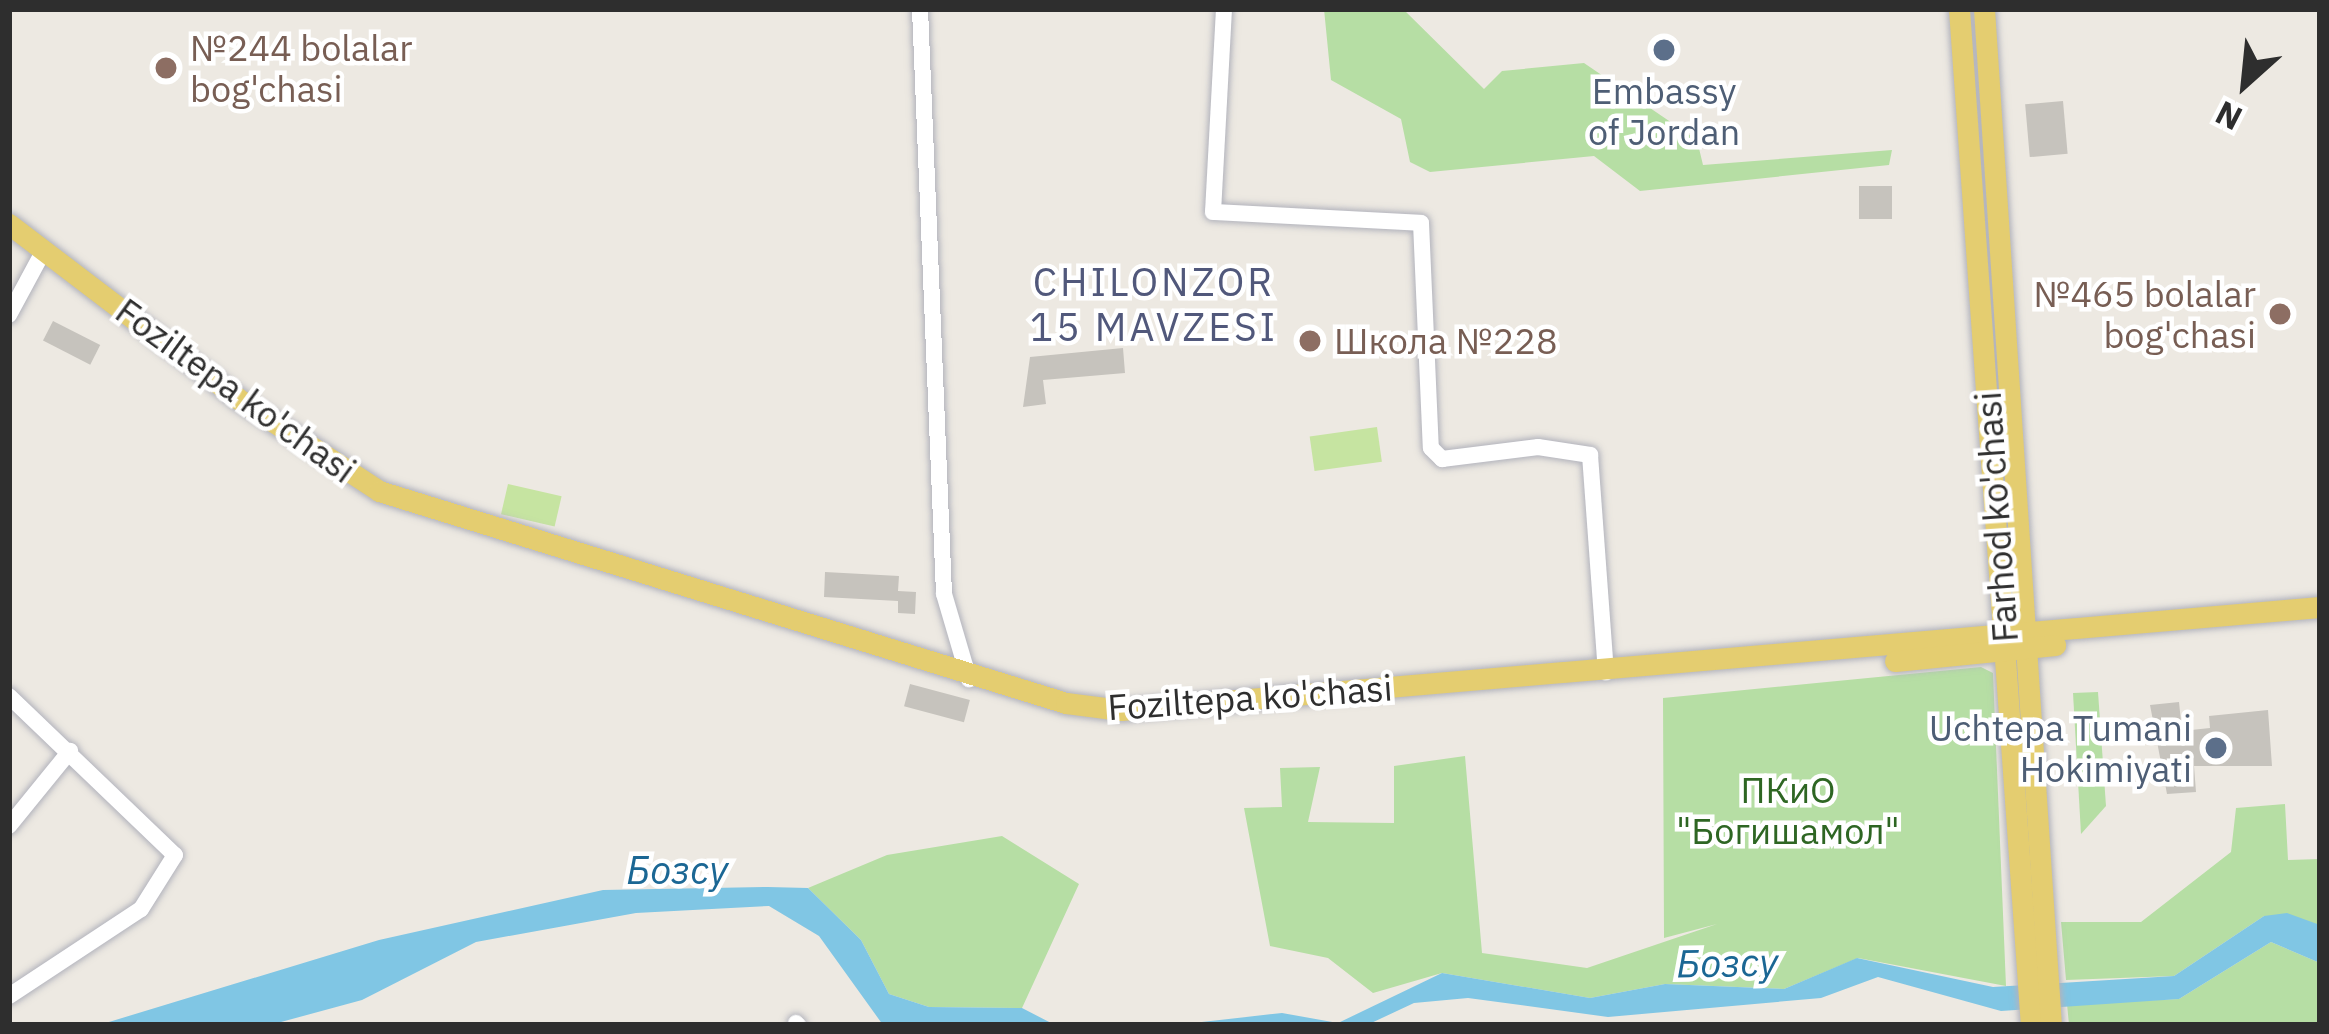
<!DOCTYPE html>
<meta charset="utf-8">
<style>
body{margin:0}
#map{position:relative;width:2329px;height:1034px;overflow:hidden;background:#ede9e2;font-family:"IBM Plex Sans",sans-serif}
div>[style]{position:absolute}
.green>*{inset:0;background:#b6dea4}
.pitch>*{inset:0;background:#c6e4a1;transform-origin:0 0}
.water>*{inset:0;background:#80c6e4}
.building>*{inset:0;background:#c6c3bd;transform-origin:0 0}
.roads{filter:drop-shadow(0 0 3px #b2b3bc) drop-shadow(0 0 3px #b2b3bc)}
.minor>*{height:16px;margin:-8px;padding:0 8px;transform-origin:8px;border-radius:8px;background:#fff}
.major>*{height:21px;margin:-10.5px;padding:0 10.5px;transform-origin:10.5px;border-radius:10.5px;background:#e4cd70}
.dots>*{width:33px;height:33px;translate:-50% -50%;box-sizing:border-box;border:6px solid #fff;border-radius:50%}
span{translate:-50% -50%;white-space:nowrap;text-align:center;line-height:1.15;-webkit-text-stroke:9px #fff;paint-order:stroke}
.education-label{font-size:36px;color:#785e54}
.left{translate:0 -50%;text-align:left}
.right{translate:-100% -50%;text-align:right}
.service-label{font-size:36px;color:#4e5e75}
.street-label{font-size:36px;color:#2e2e2e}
.park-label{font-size:36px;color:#2e6623}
.neighbourhood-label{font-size:39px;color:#51587b;letter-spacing:3px}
.water-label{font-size:39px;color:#1b6794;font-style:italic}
.frame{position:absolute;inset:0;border:12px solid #2e2e2e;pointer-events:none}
.north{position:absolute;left:2185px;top:24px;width:120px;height:120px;-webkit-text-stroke:9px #fff;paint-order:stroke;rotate:207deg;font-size:33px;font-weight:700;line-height:48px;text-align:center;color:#2e2e2e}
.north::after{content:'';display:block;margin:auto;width:42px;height:54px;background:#2e2e2e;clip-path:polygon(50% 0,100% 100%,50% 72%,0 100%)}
</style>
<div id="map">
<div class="green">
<div style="clip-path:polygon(1324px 9px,1403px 9px,1484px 89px,1502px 71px,1584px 63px,1697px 140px,1703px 165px,1892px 150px,1889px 165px,1640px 191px,1594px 156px,1430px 172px,1410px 162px,1401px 119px,1331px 80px)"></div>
<div style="clip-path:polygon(1981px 667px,1993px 673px,2006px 986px,1858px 958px,1784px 989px,1665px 984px,1590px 998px,1442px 973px,1373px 993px,1328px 958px,1270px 946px,1244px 808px,1282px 807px,1280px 768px,1320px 767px,1308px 822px,1394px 823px,1394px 766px,1465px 756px,1482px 953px,1587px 968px,1717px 924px,1664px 938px,1663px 698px)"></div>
<div style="clip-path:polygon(2098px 692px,2106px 806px,2081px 834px,2073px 693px)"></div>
<div style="clip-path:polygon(2285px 804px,2288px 860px,2320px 859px,2320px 925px,2264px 916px,2174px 976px,2066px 980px,2061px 922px,2141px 922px,2231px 852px,2236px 808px)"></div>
<div style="clip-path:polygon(1002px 836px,1079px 884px,1022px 1008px,929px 1007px,889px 994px,861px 940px,808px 888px,887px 855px)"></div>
<div style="clip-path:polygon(2271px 942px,2320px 963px,2320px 1025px,2069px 1025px,2067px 1004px,2179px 999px)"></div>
</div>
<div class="pitch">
<div style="left:1377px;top:427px;width:35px;height:68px;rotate:82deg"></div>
<div style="left:508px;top:484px;width:55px;height:31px;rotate:13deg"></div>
</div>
<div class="water">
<div style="clip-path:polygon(768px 887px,808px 888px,861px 940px,889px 994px,929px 1007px,1022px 1008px,1055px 1025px,883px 1025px,819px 936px,769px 906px,636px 913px,476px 942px,362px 1000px,270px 1025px,99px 1025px,379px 940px,603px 890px)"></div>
<div style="clip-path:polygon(2287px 913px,2320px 925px,2320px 963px,2271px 942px,2179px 999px,2001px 1011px,1878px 977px,1821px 998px,1608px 1017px,1468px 998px,1414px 1003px,1367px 1025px,1175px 1025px,1282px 1013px,1338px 1023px,1442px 973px,1590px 998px,1665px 984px,1784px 989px,1857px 958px,1993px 987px,2174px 976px,2264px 916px)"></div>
</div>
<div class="building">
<div style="left:2063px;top:101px;width:53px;height:38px;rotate:85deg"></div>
<div style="left:1859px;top:186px;width:33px;height:33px"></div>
<div style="left:53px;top:321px;width:53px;height:22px;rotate:27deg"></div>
<div style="clip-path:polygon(1123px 348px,1125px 373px,1043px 380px,1046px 404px,1023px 407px,1030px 357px)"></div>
<div style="clip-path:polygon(825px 572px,899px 576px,898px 591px,916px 592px,915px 614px,898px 613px,898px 601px,824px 597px)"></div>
<div style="left:910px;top:684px;width:62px;height:23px;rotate:15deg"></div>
<div style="clip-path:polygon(2179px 702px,2182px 731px,2210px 728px,2209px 716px,2268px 710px,2272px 766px,2194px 766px,2196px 792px,2167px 794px,2150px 705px)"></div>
</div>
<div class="roads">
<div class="minor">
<div style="left:920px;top:9px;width:585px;rotate:87.65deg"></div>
<div style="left:944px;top:594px;width:89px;rotate:73.6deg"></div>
<div style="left:1224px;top:9px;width:203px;rotate:93.1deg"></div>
<div style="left:1213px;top:212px;width:208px;rotate:3deg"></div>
<div style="left:1421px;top:223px;width:225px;rotate:87.5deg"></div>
<div style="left:1431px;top:448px;width:16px;rotate:45deg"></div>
<div style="left:1442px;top:459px;width:97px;rotate:-7.1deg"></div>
<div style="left:1538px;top:447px;width:53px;rotate:8.7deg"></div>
<div style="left:1590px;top:455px;width:218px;rotate:85.8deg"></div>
<div style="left:9px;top:315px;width:74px;rotate:-61.7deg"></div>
<div style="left:9px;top:696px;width:230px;rotate:43.8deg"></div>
<div style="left:175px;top:855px;width:64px;rotate:122.2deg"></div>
<div style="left:141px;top:909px;width:158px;rotate:146.6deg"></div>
<div style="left:9px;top:826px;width:97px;rotate:-50.9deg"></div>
<div style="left:796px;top:1023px;width:3px;rotate:45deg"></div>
</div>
<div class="major">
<div style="left:1959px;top:9px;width:1019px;rotate:85.95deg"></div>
<div style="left:1984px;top:9px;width:1018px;rotate:86.23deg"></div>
<div style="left:9px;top:224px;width:287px;rotate:37.3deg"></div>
<div style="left:237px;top:398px;width:170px;rotate:33.2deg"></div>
<div style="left:379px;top:491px;width:719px;rotate:17.15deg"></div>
<div style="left:1066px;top:703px;width:55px;rotate:7.3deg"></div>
<div style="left:1121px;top:710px;width:1203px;rotate:-4.91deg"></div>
<div style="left:1895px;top:661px;width:161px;rotate:-5.7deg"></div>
</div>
</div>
<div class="dots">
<div style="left:1664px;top:50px;background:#5c6f8a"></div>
<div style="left:166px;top:68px;background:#8d6e63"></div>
<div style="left:2280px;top:314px;background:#8d6e63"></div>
<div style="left:1310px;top:341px;background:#8d6e63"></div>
<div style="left:2216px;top:748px;background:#5c6f8a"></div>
</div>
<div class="education-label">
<span class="left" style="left:190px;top:68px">№244 bolalar<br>bog'chasi</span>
<span class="right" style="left:2256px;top:314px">№465 bolalar<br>bog'chasi</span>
<span class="left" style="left:1334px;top:341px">Школа №228</span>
</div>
<div class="service-label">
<span style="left:1664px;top:111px">Embassy<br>of Jordan</span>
<span class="right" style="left:2192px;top:748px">Uchtepa Tumani<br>Hokimiyati</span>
</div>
<div class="street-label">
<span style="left:236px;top:390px;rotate:36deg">Foziltepa ko'chasi</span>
<span style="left:1996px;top:517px;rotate:-94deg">Farhod ko'chasi</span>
<span style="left:1250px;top:697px;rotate:-4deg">Foziltepa ko'chasi</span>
</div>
<div class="park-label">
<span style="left:1788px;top:810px">ПКиО<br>"Богишамол"</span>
</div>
<div class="neighbourhood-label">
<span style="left:1154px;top:305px">CHILONZOR<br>15 MAVZESI</span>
</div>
<div class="water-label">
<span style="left:677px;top:870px">Бозсу</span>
<span style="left:1727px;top:963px;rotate:-1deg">Бозсу</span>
</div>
<div class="frame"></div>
<div class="north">N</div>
</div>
